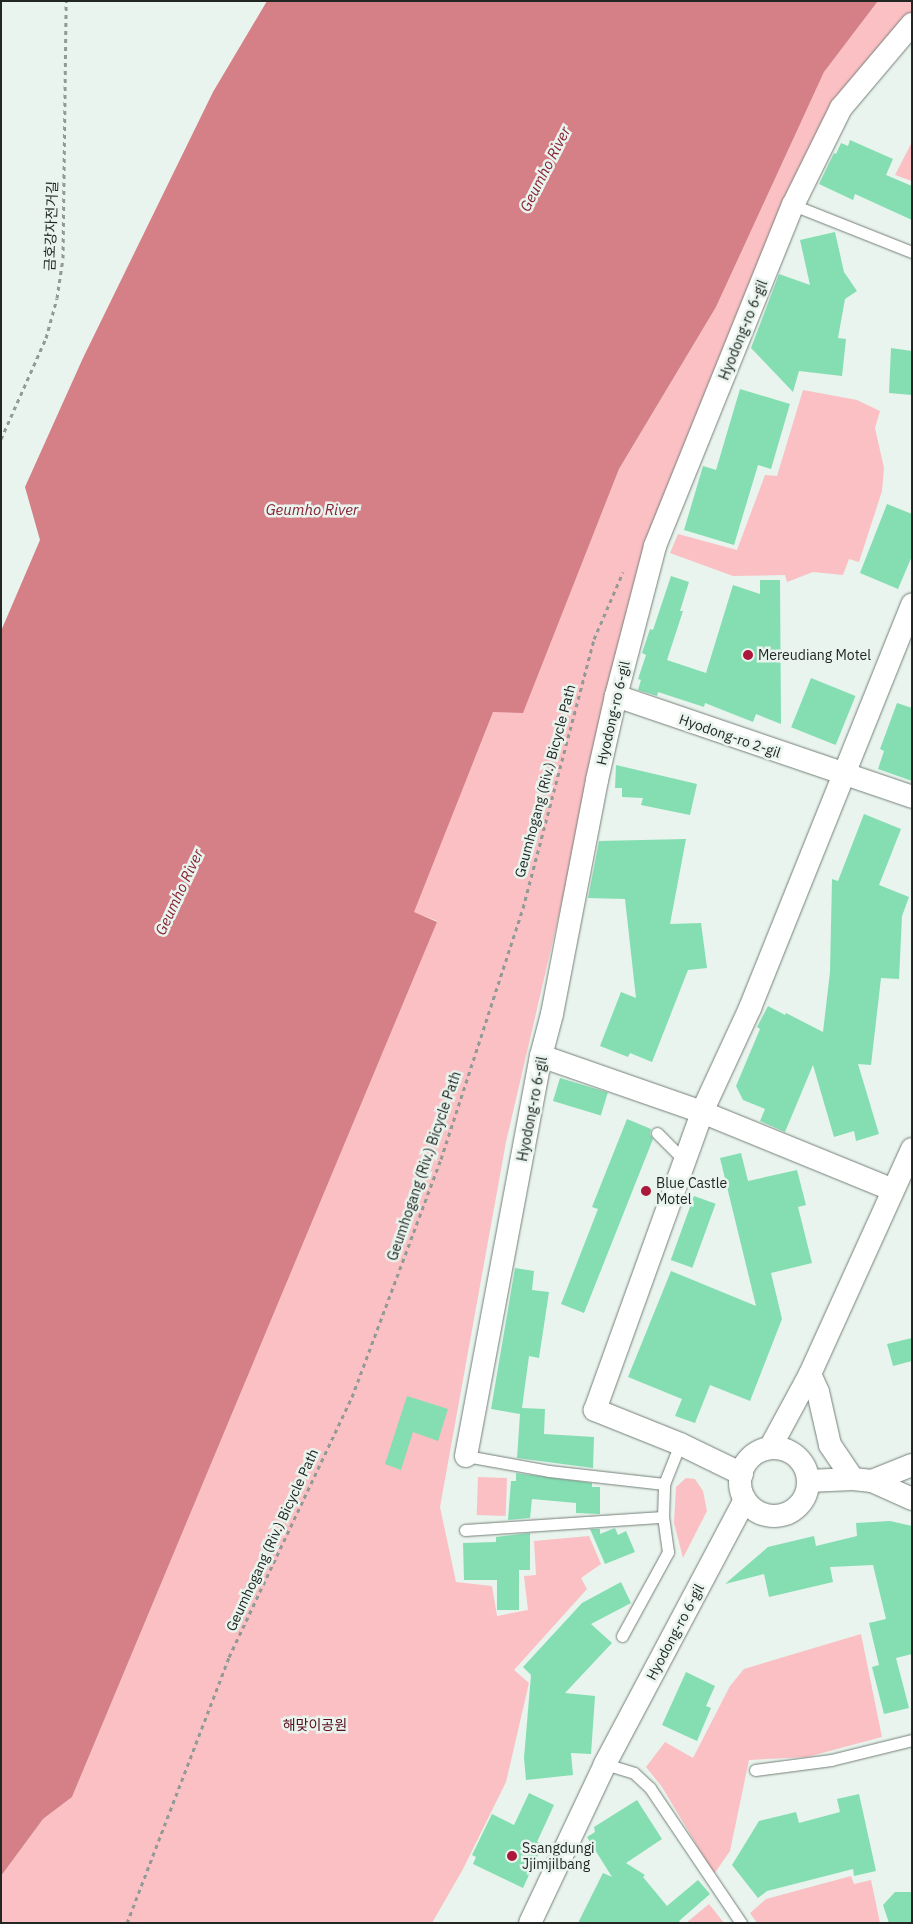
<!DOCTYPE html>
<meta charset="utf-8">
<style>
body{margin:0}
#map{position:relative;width:913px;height:1924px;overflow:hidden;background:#e8f4ed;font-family:"IBM Plex Sans","Noto Sans KR",sans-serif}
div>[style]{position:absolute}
.green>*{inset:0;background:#fbc0c3;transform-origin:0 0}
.water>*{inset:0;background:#d57f86}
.building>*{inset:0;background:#84deb2;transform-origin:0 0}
.path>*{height:3px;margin-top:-1.5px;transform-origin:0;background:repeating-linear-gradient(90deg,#919a94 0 4px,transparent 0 8px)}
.roads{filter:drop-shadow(0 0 1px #757f79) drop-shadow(0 0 1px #757f79)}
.lane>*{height:11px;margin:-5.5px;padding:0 5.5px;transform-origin:5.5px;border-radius:5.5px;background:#fff}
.street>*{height:22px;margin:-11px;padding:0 11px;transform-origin:11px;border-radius:11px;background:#fff}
.street>.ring{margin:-11px;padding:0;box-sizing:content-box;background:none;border:22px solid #fff;border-radius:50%}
.dots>*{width:14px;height:14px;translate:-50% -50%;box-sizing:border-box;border:2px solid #e8f4ed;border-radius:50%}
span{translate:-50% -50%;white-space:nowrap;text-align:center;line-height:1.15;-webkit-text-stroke:5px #e8f4ed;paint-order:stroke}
.street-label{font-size:14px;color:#222724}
.poi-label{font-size:14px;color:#222724}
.left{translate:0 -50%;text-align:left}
.park-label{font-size:14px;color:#5b0c1d}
.water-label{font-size:15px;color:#892235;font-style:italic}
.frame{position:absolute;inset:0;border:2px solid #222724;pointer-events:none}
</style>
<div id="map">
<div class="green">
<div style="clip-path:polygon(878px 1px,912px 1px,912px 20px,835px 102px,695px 426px,588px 790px,506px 1142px,440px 1507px,456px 1582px,492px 1586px,497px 1616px,528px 1610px,524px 1576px,536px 1575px,534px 1541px,589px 1536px,601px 1564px,581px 1578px,587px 1589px,514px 1670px,529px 1683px,506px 1782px,463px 1869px,432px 1923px,1px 1923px,1px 1876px,43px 1819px,72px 1797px,437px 921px,413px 912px,493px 711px,523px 712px,619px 469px,716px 307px,824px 72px)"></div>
<div style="clip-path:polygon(912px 142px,912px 181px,895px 175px)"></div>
<div style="clip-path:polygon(803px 390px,857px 400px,880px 411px,875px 428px,884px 468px,882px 491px,859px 562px,849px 559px,843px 575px,813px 572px,787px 582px,785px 575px,733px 576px,670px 553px,678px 534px,737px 550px,765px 475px,777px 476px)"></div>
<div style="left:478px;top:1477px;width:29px;height:38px;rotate:2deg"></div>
<div style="clip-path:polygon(686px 1478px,695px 1479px,703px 1491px,707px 1511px,683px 1558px,674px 1523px,676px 1487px)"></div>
<div style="clip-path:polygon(861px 1634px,882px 1737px,807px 1757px,749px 1760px,730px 1851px,714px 1874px,662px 1787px,646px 1767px,665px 1742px,693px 1758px,730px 1686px,744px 1669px)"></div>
<div style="clip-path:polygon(851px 1876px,854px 1884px,871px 1880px,880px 1923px,757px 1923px,750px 1913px,766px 1899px)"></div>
<div style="clip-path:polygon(709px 1904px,724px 1923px,686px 1923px)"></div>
</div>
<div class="water">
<div style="clip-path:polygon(267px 1px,878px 1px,824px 72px,716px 307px,619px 469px,523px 713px,493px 712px,414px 912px,437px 922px,72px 1797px,43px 1819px,1px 1876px,1px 631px,40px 540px,25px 487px,83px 358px,213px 92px)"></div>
</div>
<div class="building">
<div style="clip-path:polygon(850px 140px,893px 159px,886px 175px,912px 186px,912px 220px,855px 194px,853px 200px,819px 184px,834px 153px,836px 154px,841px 143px,848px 146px)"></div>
<div style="clip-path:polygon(835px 232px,844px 272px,857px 291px,845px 299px,838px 338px,846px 339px,842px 376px,799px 371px,793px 392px,751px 348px,779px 274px,810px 285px,800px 240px)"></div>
<div style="clip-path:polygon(891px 348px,912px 351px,912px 395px,889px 393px)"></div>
<div style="clip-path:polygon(740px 389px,790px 404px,771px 469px,758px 465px,734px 545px,684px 530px,703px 466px,716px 470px)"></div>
<div style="clip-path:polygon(887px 504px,912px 514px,912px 556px,898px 589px,860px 573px)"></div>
<div style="clip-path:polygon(671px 576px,689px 582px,680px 611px,683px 611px,667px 660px,706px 673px,733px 585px,760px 594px,760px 580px,780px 580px,781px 724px,756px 714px,753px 722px,705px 703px,704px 707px,658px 692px,657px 696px,638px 690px,641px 680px,638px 679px,646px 655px,642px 653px,650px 629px,653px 630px)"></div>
<div style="left:811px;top:678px;width:48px;height:53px;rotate:22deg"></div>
<div style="clip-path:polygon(897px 703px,912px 708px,912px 781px,878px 769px,884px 751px,880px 749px)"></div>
<div style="clip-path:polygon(616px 765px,697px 784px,690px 815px,641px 805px,643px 798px,622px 797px,622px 788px,615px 788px)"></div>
<div style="clip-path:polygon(864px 814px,901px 829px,879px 885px,909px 897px,902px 916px,899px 979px,881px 978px,871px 1065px,858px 1064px,879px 1134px,856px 1141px,854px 1131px,834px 1137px,813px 1065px,785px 1132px,760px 1121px,765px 1109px,743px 1100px,736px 1086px,760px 1029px,757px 1027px,768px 1006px,785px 1015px,786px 1013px,823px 1032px,830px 972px,832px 879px,838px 881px)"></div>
<div style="clip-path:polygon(686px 839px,670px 924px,701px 923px,707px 968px,688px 970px,652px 1062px,630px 1053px,628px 1057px,600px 1046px,621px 992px,636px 998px,625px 899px,588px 898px,599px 841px)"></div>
<div style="left:560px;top:1078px;width:50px;height:24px;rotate:17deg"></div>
<div style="clip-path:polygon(627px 1119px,651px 1129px,650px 1134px,653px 1139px,584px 1313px,561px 1304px,598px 1209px,592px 1207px)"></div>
<div style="clip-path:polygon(741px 1153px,748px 1181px,797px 1170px,806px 1205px,798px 1207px,812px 1263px,771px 1273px,782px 1319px,750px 1401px,710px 1385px,695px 1423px,675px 1416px,682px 1399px,628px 1377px,671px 1271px,756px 1306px,720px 1158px)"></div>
<div style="left:694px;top:1196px;width:23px;height:68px;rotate:20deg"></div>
<div style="clip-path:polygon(515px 1268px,534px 1271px,532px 1290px,549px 1292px,539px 1358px,529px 1356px,522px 1408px,545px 1409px,544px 1434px,594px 1437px,593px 1468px,517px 1458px,520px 1414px,491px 1409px)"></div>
<div style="clip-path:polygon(912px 1338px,912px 1361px,893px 1366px,887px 1344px)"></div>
<div style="clip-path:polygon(407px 1396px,448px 1409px,438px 1441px,413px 1432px,401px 1470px,385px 1464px)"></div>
<div style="clip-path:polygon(516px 1473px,592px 1483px,592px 1487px,600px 1487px,600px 1514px,576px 1513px,576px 1503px,532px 1499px,530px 1518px,508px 1520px,511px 1481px,516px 1481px)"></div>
<div style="clip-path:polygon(890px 1521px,912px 1526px,912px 1654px,896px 1658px,909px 1708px,884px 1714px,872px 1667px,879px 1665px,869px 1623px,886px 1619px,873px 1565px,830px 1567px,833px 1582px,769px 1597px,764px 1574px,725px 1584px,768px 1547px,814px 1536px,816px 1546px,857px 1536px,856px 1523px)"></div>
<div style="clip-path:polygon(615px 1528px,618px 1535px,626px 1531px,635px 1552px,605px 1564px,590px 1529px,600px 1529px,600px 1534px)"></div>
<div style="clip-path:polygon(530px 1533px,530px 1570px,519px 1570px,519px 1610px,497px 1610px,497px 1580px,464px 1580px,463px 1543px,496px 1542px,496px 1537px)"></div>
<div style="clip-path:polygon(621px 1582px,631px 1603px,591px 1624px,612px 1643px,565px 1693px,595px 1696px,591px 1754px,571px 1753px,573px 1775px,526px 1780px,524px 1758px,531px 1675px,523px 1667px,582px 1603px)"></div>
<div style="clip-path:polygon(686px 1672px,715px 1686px,706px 1706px,711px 1708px,697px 1741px,662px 1725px)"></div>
<div style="clip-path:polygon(529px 1793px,554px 1805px,537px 1842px,543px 1844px,523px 1888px,473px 1864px,476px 1857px,472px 1855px,492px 1814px,514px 1825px)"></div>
<div style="clip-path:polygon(859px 1794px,876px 1871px,854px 1876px,853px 1869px,767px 1891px,758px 1898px,732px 1865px,759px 1821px,796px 1812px,799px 1823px,840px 1812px,837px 1799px)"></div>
<div style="clip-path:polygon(637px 1800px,662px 1839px,626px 1863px,645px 1875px,643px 1877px,667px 1906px,698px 1880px,710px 1894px,679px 1921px,681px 1923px,578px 1923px,603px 1873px,612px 1877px,587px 1837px,595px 1832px,594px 1827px)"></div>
<div style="clip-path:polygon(895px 1892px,912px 1892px,912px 1923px,889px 1923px,883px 1905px)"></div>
</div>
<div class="path">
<div style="left:1px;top:439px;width:111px;rotate:-66deg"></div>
<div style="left:46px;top:338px;width:41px;rotate:-74.6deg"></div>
<div style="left:57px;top:298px;width:40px;rotate:-81.5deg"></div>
<div style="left:63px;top:258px;width:257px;rotate:-89.3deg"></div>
<div style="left:127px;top:1923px;width:285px;rotate:-69deg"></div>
<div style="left:229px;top:1657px;width:288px;rotate:-64.7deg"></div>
<div style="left:352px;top:1397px;width:254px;rotate:-69.5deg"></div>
<div style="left:441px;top:1159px;width:264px;rotate:-71.9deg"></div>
<div style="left:523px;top:908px;width:278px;rotate:-75.2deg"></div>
<div style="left:594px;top:639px;width:73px;rotate:-66.6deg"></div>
</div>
<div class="roads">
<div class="lane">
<div style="left:793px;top:205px;width:128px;rotate:21.6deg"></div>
<div style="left:657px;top:1133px;width:38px;rotate:45deg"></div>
<div style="left:466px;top:1456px;width:84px;rotate:10.2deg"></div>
<div style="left:549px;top:1471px;width:116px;rotate:6.4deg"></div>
<div style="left:465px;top:1530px;width:198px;rotate:-3.8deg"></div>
<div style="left:622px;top:1636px;width:96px;rotate:-61.3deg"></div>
<div style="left:668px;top:1552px;width:35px;rotate:-98deg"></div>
<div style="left:663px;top:1517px;width:33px;rotate:-88deg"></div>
<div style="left:664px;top:1484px;width:43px;rotate:-68.2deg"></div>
<div style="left:605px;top:1764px;width:30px;rotate:17deg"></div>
<div style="left:634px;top:1773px;width:22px;rotate:43deg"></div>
<div style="left:650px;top:1788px;width:163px;rotate:56deg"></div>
<div style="left:755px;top:1770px;width:77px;rotate:-7.5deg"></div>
<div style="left:831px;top:1760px;width:83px;rotate:-13.9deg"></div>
</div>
<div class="street">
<div style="left:616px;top:696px;width:313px;rotate:18.8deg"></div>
<div style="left:541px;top:1056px;width:170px;rotate:19.2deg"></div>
<div style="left:702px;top:1112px;width:206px;rotate:22.2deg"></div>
<div style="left:810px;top:1374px;width:20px;rotate:66deg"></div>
<div style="left:818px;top:1392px;width:54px;rotate:77.2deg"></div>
<div style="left:830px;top:1445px;width:41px;rotate:55.9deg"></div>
<div style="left:770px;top:1448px;width:84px;rotate:-61.6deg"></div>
<div style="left:810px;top:1374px;width:247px;rotate:-65.6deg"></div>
<div class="ring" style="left:740px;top:1448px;width:46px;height:46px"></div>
<div style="left:466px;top:1456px;width:407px;rotate:-79.4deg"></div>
<div style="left:541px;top:1056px;width:43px;rotate:-75.3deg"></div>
<div style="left:552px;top:1014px;width:238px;rotate:-79.1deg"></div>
<div style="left:597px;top:780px;width:86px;rotate:-77.3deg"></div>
<div style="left:616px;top:696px;width:155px;rotate:-75.4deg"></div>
<div style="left:655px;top:546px;width:368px;rotate:-68deg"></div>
<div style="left:793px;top:205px;width:108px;rotate:-63.7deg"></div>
<div style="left:841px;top:108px;width:110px;rotate:-49.8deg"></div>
<div style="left:742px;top:1474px;width:69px;rotate:-154.2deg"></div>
<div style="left:680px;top:1444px;width:92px;rotate:-158.2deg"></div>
<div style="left:595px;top:1410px;width:317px;rotate:-70.2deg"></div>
<div style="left:702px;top:1112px;width:115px;rotate:-65.2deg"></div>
<div style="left:750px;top:1008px;width:435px;rotate:-68.1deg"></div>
<div style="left:808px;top:1481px;width:45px;rotate:-2.5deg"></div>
<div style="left:853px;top:1479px;width:19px;rotate:6deg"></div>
<div style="left:872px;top:1481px;width:44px;rotate:24.2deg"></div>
<div style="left:872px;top:1481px;width:43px;rotate:-21.8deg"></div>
<div style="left:530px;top:1923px;width:176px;rotate:-64.7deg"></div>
<div style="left:605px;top:1764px;width:299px;rotate:-62.1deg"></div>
</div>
</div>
<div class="dots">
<div style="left:748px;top:655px;background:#ac173c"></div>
<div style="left:646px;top:1191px;background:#ac173c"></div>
<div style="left:512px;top:1856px;background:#ac173c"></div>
</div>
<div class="street-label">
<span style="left:51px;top:226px;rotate:-88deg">금호강자전거길</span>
<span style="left:743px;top:330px;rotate:-68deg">Hyodong-ro 6-gil</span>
<span style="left:613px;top:713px;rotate:-77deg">Hyodong-ro 6-gil</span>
<span style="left:730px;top:736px;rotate:19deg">Hyodong-ro 2-gil</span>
<span style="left:545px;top:781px;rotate:-75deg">Geumhogang (Riv.) Bicycle Path</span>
<span style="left:532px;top:1109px;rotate:-79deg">Hyodong-ro 6-gil</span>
<span style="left:424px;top:1166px;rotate:-71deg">Geumhogang (Riv.) Bicycle Path</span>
<span style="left:272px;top:1540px;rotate:-65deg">Geumhogang (Riv.) Bicycle Path</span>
<span style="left:675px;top:1632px;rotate:-62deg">Hyodong-ro 6-gil</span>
</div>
<div class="poi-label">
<span class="left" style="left:758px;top:655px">Mereudiang Motel</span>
<span class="left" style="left:656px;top:1191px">Blue Castle<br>Motel</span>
<span class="left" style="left:522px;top:1856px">Ssangdungi<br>Jjimjilbang</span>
</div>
<div class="park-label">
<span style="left:315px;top:1725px">해맞이공원</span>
</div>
<div class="water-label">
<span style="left:545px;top:169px;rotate:-63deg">Geumho River</span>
<span style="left:312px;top:510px">Geumho River</span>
<span style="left:179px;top:892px;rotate:-65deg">Geumho River</span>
</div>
<div class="frame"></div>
</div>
